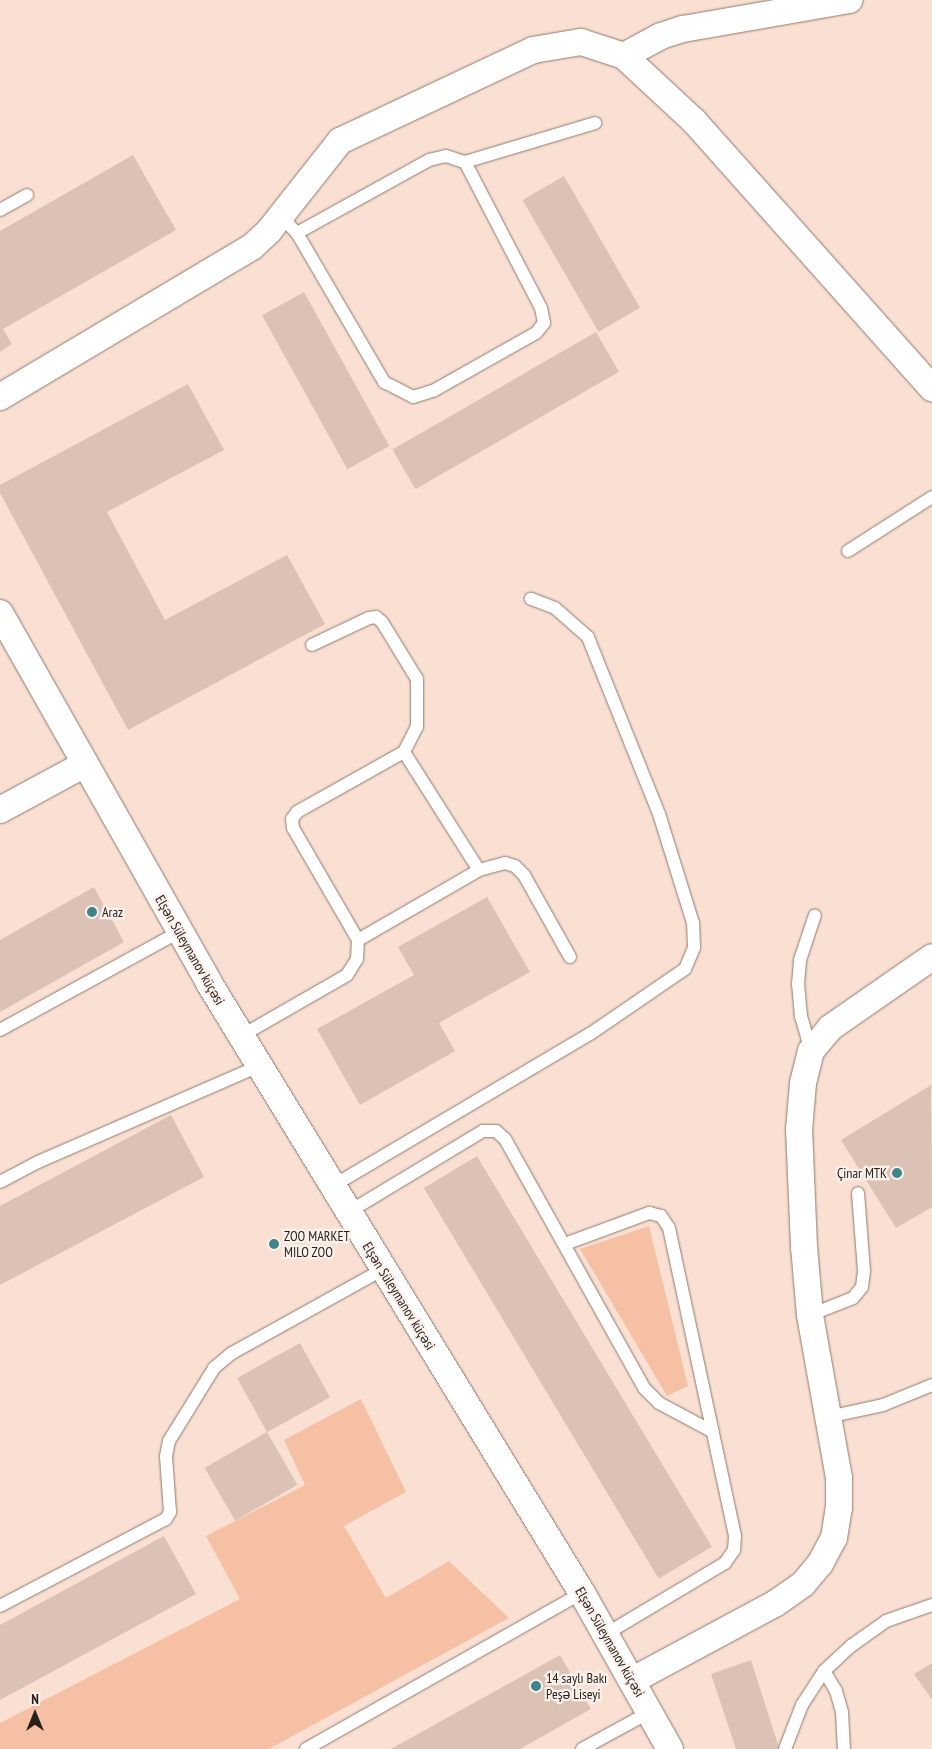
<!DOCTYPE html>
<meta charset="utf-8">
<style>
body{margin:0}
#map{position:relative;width:932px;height:1749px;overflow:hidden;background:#fae0d3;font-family:"PT Sans Narrow",sans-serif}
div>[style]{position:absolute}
.green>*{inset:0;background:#f5c0a4}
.building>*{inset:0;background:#dbc2b5;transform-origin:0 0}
.roads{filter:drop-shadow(0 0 1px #90796d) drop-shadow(0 0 1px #90796d)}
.service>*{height:12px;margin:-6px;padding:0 6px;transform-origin:6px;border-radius:6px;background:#fff}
.minor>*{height:26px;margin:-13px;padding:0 13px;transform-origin:13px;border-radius:13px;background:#fff}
.dots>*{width:14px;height:14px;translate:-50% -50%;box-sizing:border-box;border:2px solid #fbf1ec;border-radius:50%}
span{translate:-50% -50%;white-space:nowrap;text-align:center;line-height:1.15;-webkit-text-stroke:4.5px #fbf1ec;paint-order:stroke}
.poi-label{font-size:14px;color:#281f1a}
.left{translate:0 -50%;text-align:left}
.right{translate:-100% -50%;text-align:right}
.street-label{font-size:14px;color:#281f1a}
.north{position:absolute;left:10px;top:1689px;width:50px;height:50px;-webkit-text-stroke:4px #fbf1ec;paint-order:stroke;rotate:0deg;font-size:14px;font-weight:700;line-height:20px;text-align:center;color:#281f1a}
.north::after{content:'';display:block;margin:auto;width:18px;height:22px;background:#281f1a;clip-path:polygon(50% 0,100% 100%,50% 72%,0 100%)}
</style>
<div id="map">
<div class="green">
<div style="clip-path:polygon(649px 1226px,688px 1386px,667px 1396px,580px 1249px)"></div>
<div style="clip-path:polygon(361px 1399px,406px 1492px,344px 1526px,386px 1598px,449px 1561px,509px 1618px,269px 1749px,0 1749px,0 1723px,240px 1599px,206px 1536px,305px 1485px,284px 1440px)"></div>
</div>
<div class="building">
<div style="clip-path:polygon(133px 155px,176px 230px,3px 329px,12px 344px,0 352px,0 231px)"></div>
<div style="left:564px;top:176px;width:152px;height:48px;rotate:60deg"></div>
<div style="left:304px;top:292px;width:176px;height:48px;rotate:61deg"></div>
<div style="left:596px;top:332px;width:46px;height:235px;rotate:60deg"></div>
<div style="clip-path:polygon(188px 384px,224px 450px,107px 512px,165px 620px,287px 555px,325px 624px,128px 730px,0 493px,0 485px)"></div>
<div style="clip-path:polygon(94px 887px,124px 942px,0 1012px,0 940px)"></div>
<div style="clip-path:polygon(487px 897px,530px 972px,439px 1023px,455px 1051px,360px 1105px,317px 1029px,414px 975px,398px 947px)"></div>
<div style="clip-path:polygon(931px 1085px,932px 1207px,896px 1228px,841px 1140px)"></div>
<div style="clip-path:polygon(171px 1115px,204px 1177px,0 1285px,0 1206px)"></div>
<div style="left:477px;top:1156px;width:456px;height:62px;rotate:59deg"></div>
<div style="left:300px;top:1343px;width:62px;height:72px;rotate:61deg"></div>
<div style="left:267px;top:1432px;width:61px;height:72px;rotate:60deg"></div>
<div style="clip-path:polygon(164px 1536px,196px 1594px,0 1700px,0 1625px)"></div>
<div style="clip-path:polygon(560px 1655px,591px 1709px,520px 1749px,391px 1749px)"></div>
<div style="clip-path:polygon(751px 1660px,779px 1748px,775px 1749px,736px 1749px,711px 1674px)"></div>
<div style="clip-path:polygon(932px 1663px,932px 1700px,914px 1674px)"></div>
</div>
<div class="roads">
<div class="service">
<div style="left:0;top:210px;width:31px;rotate:-29deg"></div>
<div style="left:280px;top:215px;width:25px;rotate:47deg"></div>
<div style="left:297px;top:233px;width:173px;rotate:59.7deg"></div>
<div style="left:384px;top:382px;width:33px;rotate:27deg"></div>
<div style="left:413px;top:397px;width:21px;rotate:-17deg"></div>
<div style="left:433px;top:391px;width:118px;rotate:-29.4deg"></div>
<div style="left:536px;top:333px;width:13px;rotate:-51deg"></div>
<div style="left:544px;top:323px;width:15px;rotate:-101deg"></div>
<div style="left:541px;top:308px;width:165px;rotate:-117.5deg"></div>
<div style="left:297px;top:233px;width:151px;rotate:-28.9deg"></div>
<div style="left:429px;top:160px;width:17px;rotate:-13deg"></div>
<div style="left:446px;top:156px;width:20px;rotate:18deg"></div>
<div style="left:465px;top:162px;width:136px;rotate:-16.7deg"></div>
<div style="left:848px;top:551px;width:100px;rotate:-32.7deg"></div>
<div style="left:404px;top:752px;width:140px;rotate:57.6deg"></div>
<div style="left:479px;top:870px;width:27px;rotate:-15deg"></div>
<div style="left:505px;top:863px;width:10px;rotate:17deg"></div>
<div style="left:515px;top:866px;width:13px;rotate:45deg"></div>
<div style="left:524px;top:875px;width:94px;rotate:60.7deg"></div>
<div style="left:358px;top:940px;width:140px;rotate:-30deg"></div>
<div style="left:0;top:1030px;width:204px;rotate:-28.7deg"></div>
<div style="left:241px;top:1036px;width:122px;rotate:-29.9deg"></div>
<div style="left:347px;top:975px;width:19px;rotate:-58deg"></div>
<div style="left:357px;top:959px;width:19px;rotate:-87deg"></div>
<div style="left:358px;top:940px;width:129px;rotate:-120.1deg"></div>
<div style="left:293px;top:828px;width:9px;rotate:-96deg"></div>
<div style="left:292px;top:819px;width:9px;rotate:-54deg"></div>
<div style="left:297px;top:812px;width:123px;rotate:-29.3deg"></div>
<div style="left:404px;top:752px;width:28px;rotate:-63deg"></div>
<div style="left:417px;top:727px;width:48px;rotate:-90deg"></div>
<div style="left:417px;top:679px;width:67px;rotate:-121.6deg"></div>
<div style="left:382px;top:622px;width:8px;rotate:-140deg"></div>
<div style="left:376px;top:617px;width:7px;rotate:172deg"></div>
<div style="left:369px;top:618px;width:63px;rotate:154.7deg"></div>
<div style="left:811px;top:1051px;width:35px;rotate:-106deg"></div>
<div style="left:801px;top:1017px;width:33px;rotate:-95deg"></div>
<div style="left:798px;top:984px;width:24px;rotate:-85deg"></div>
<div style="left:800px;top:960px;width:47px;rotate:-71.6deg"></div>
<div style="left:0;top:1182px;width:43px;rotate:-27.8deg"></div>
<div style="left:38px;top:1162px;width:241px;rotate:-23.5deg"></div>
<div style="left:331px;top:1187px;width:301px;rotate:-30.6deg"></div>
<div style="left:590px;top:1034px;width:115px;rotate:-34.4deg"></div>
<div style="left:685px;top:969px;width:23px;rotate:-67deg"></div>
<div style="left:694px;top:948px;width:25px;rotate:-92deg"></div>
<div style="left:693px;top:923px;width:114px;rotate:-107.3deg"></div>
<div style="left:659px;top:814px;width:191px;rotate:-111.9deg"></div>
<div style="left:588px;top:637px;width:44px;rotate:-138.7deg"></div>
<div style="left:555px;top:608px;width:26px;rotate:-159deg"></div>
<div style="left:347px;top:1213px;width:159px;rotate:-31.1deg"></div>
<div style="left:483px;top:1131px;width:13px"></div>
<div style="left:496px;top:1131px;width:12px;rotate:42deg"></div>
<div style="left:505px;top:1139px;width:285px;rotate:60.8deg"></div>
<div style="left:644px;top:1388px;width:21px;rotate:45deg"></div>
<div style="left:659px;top:1403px;width:61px;rotate:28.2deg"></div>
<div style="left:565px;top:1244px;width:90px;rotate:-20.3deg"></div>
<div style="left:649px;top:1213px;width:12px;rotate:14deg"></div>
<div style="left:661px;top:1216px;width:14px;rotate:56deg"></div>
<div style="left:669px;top:1228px;width:315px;rotate:77.9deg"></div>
<div style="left:735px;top:1536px;width:14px;rotate:94deg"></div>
<div style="left:734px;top:1550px;width:16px;rotate:125deg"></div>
<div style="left:725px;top:1563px;width:139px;rotate:149.2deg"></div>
<div style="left:810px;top:1315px;width:46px;rotate:-21.6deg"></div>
<div style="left:853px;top:1298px;width:14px;rotate:-51deg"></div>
<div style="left:862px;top:1287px;width:16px;rotate:-83deg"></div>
<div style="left:864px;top:1271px;width:78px;rotate:-94.4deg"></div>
<div style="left:828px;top:1417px;width:56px;rotate:-12.3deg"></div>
<div style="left:883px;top:1405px;width:53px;rotate:-22.2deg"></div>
<div style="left:0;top:1606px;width:187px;rotate:-27.7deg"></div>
<div style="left:166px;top:1519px;width:8px;rotate:-60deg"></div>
<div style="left:170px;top:1512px;width:56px;rotate:-94.1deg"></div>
<div style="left:166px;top:1456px;width:15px;rotate:-79deg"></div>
<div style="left:169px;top:1441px;width:86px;rotate:-58.3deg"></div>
<div style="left:214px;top:1368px;width:23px;rotate:-40deg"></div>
<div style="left:232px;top:1353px;width:171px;rotate:-29deg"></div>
<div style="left:824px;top:1671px;width:23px;rotate:59deg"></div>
<div style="left:836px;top:1691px;width:22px;rotate:74deg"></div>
<div style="left:842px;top:1712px;width:37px;rotate:87deg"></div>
<div style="left:306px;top:1749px;width:317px;rotate:-29.5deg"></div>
<div style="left:582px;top:1749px;width:77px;rotate:-28.6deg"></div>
<div style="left:785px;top:1749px;width:47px;rotate:-68.9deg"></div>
<div style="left:802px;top:1705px;width:40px;rotate:-57.1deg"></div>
<div style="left:824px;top:1671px;width:37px;rotate:-43deg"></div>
<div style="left:851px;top:1646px;width:43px;rotate:-35.5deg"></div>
<div style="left:886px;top:1621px;width:49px;rotate:-19.2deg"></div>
</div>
<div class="minor">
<div style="left:624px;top:56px;width:42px;rotate:-28.4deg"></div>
<div style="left:661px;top:36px;width:23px;rotate:-18deg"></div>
<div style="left:683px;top:29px;width:169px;rotate:-9.9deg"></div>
<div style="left:0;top:397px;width:293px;rotate:-30.8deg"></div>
<div style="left:252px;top:247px;width:23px;rotate:-43deg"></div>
<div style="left:269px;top:231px;width:115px;rotate:-51.7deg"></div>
<div style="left:340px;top:141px;width:213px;rotate:-25.2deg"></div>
<div style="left:533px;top:50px;width:49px;rotate:-9.5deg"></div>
<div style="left:581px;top:42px;width:45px;rotate:18deg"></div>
<div style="left:624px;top:56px;width:96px;rotate:42.9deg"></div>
<div style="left:694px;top:121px;width:358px;rotate:48.3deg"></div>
<div style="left:0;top:613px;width:425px;rotate:60.5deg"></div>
<div style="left:209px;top:983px;width:715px;rotate:58.56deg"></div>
<div style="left:582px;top:1593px;width:179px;rotate:60.6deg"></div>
<div style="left:0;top:810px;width:97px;rotate:-28.4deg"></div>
<div style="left:633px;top:1680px;width:162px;rotate:-28.3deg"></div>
<div style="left:776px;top:1603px;width:33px;rotate:-35deg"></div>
<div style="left:803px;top:1584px;width:26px;rotate:-50deg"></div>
<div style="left:820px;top:1564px;width:30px;rotate:-62deg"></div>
<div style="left:834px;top:1538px;width:30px;rotate:-81deg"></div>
<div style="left:839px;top:1508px;width:30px;rotate:-90deg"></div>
<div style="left:839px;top:1478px;width:166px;rotate:-100.1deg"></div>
<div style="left:810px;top:1315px;width:68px;rotate:-95deg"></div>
<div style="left:804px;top:1247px;width:117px;rotate:-92.4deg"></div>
<div style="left:799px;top:1130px;width:47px;rotate:-85.1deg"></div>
<div style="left:803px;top:1083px;width:33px;rotate:-76deg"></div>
<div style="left:811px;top:1051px;width:30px;rotate:-50deg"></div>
<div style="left:830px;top:1028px;width:124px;rotate:-34.8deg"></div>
</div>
</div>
<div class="dots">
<div style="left:92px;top:912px;background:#3d8589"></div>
<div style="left:897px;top:1173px;background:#3d8589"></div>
<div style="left:274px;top:1244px;background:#3d8589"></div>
<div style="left:536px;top:1686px;background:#3d8589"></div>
</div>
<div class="poi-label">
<span class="left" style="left:102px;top:912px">Araz</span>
<span class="right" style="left:887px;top:1173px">Çinar MTK</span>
<span class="left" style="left:284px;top:1244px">ZOO MARKET<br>MILO ZOO</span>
<span class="left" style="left:546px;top:1686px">14 saylı Bakı<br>Peşə Liseyi</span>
</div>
<div class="street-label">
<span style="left:190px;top:950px;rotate:60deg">Elşən Süleymanov küçəsi</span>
<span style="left:399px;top:1296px;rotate:58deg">Elşən Süleymanov küçəsi</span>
<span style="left:610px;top:1642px;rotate:60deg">Elşən Süleymanov küçəsi</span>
</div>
<div class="north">N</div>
</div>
